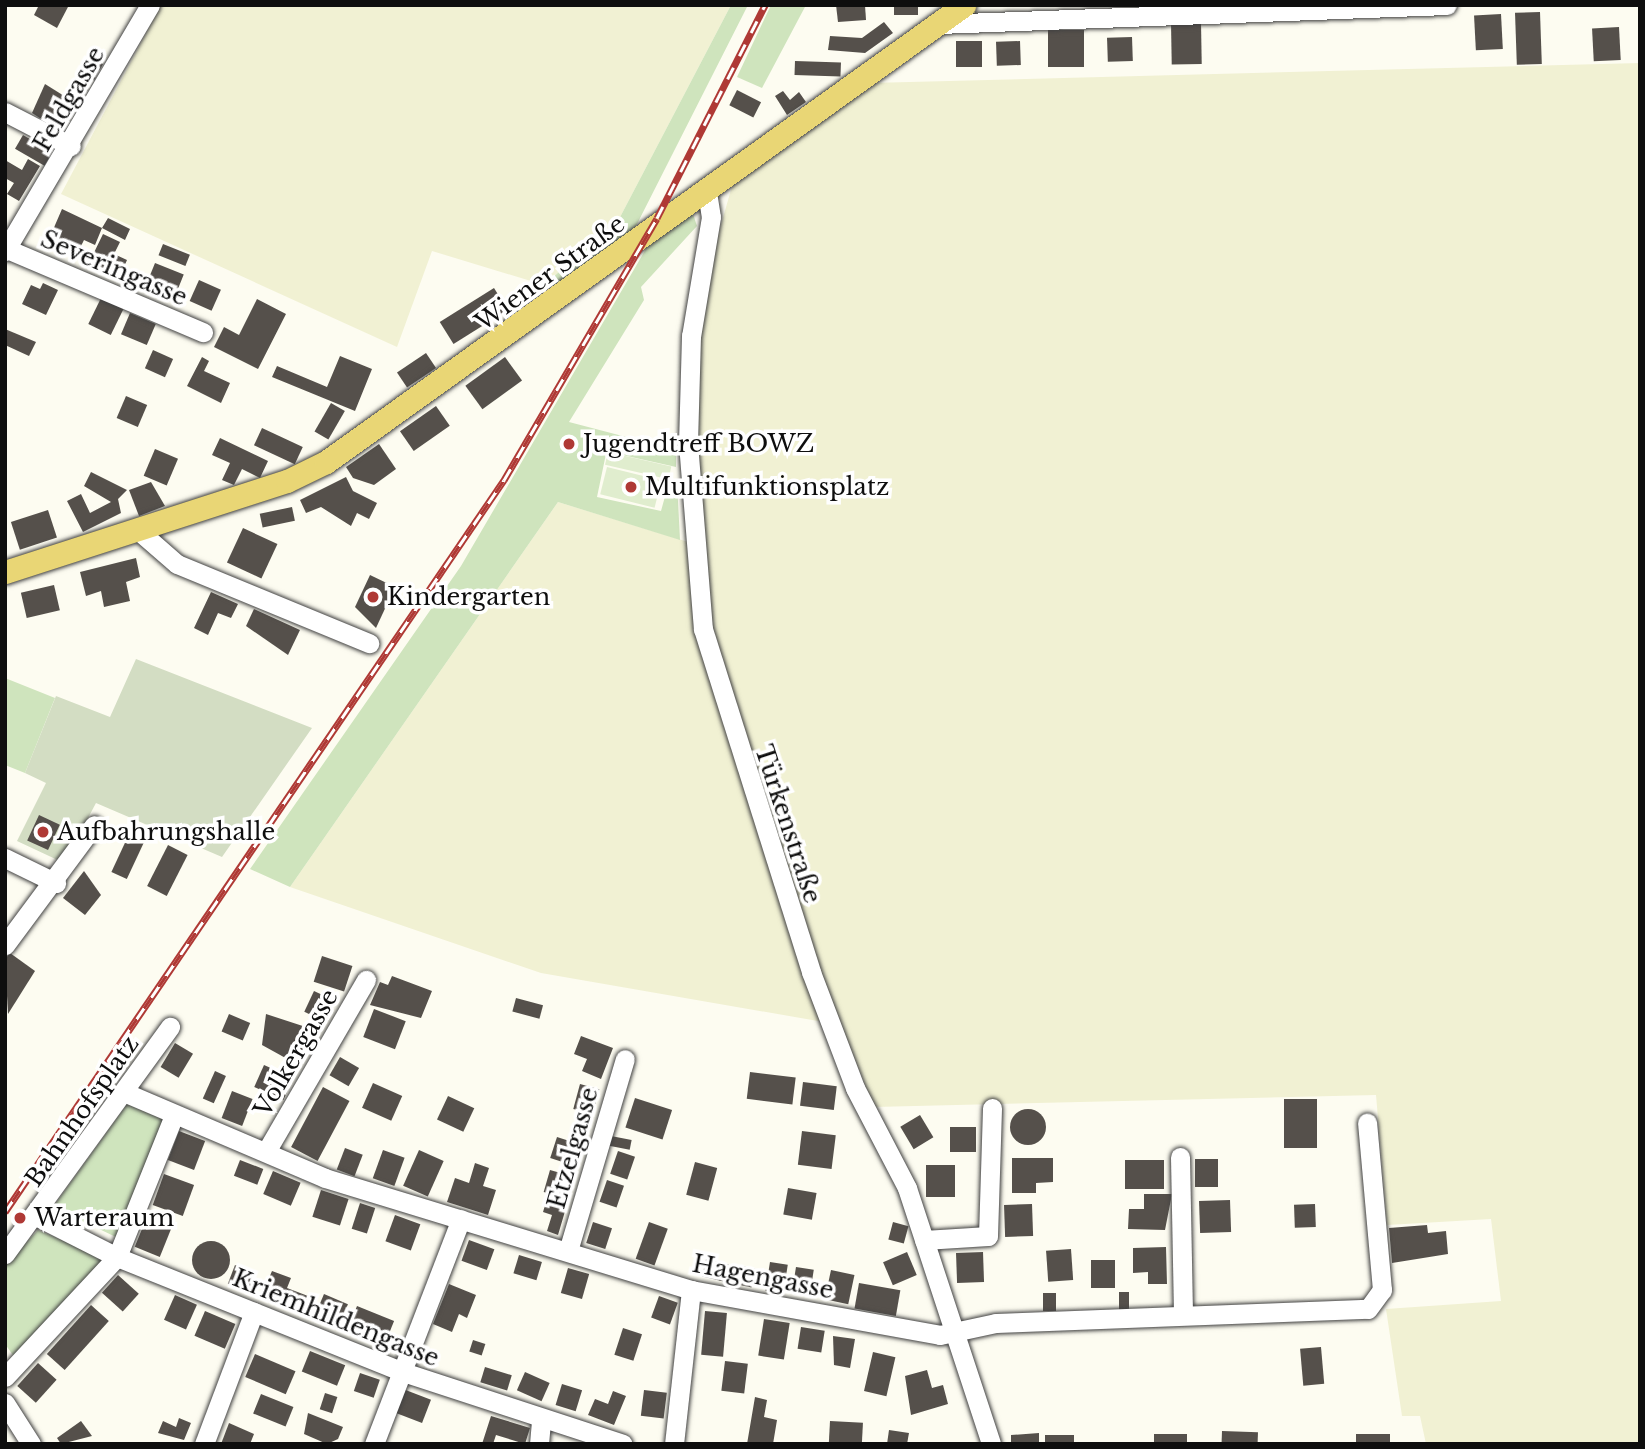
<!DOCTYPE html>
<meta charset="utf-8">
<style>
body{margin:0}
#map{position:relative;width:1645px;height:1449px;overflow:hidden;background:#fdfcf1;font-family:"Libre Baskerville",serif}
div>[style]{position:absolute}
.farmland>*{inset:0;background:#f1f1d3}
.green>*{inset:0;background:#cfe4bd}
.cemetery>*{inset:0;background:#d3ddc3}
.pitch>*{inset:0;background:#e0edce;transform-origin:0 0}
.building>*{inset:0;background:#55504b;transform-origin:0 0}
.round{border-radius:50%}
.roads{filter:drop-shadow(0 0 2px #414141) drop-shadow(0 0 2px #414141)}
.minor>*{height:19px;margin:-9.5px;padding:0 9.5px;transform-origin:9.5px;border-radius:9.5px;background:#fff}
.major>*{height:23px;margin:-11.5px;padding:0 11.5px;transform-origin:11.5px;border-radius:11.5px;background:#e9d675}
.rail>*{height:7px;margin-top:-3.5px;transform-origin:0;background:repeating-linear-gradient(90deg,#fff 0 13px,#af3935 0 26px);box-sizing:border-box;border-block:2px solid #af3935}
.dots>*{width:19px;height:19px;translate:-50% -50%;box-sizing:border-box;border:4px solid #fff;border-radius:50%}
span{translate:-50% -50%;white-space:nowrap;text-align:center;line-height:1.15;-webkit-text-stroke:7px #fff;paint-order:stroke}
.street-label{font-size:24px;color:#0e0e0e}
.poi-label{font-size:24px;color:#0e0e0e}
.left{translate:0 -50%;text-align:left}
.frame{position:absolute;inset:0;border:7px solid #0e0e0e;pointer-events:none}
</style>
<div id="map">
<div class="farmland">
<div style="clip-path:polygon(161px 5px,731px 5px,618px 221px,544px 285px,432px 251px,397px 347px,61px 194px)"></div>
<div style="clip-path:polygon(1640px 63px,1640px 1444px,1426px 1444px,1420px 1416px,1402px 1416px,1386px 1309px,1501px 1301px,1491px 1219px,1387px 1225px,1376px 1095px,874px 1107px,841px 1025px,541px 973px,290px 887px,558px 502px,698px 545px,695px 396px,700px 299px,732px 186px,870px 83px)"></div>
</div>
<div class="green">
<div style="clip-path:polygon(731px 5px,748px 5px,634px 230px,555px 286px,544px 285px,618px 221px)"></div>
<div style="clip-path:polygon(771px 5px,806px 5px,762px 88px,737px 77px)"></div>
<div style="clip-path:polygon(693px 214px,697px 226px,641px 287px,644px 300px,569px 422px,676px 450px,676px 467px,618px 454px,619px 443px,597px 438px,594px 445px,607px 449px,597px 497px,661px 511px,669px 482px,677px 482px,680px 540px,558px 502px,290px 887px,250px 869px,461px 566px,650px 242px)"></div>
<div style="clip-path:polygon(5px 678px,55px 698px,25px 773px,5px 765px)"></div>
<div style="clip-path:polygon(127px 1104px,166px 1121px,118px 1238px,53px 1207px)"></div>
<div style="clip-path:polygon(38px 1230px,104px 1258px,15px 1358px,5px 1344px,5px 1265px)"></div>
</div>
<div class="cemetery">
<div style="clip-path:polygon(136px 659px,312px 728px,222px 857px,96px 803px,64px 863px,17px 841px,46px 783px,25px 773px,56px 696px,110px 717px)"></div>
</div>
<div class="pitch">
<div style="left:608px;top:452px;width:65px;height:13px;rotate:13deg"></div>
<div style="left:607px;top:467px;width:56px;height:28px;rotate:14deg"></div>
</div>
<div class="building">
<div style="clip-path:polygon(39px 5px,69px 5px,57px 28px,34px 15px)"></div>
<div style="clip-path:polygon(836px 5px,865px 5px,866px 20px,838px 22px)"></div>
<div style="left:894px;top:5px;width:24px;height:10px"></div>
<div style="left:1540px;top:12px;width:52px;height:25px;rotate:88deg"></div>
<div style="left:1501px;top:14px;width:35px;height:27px;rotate:87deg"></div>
<div style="clip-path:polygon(884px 22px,893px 33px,865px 53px,828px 50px,830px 36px,862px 38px)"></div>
<div style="left:1201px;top:22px;width:42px;height:30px;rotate:89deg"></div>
<div style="left:1619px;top:27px;width:33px;height:27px;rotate:87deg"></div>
<div style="left:1084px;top:30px;width:37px;height:36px;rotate:90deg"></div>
<div style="left:1132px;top:37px;width:24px;height:25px;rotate:88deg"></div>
<div style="left:956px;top:41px;width:26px;height:26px"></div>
<div style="left:1020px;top:41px;width:24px;height:24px;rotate:88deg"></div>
<div style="left:88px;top:56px;width:17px;height:19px;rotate:28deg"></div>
<div style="left:795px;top:61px;width:46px;height:14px;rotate:2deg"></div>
<div style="clip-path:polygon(45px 84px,69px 99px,52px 126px,32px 113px)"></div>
<div style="left:737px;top:90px;width:27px;height:17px;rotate:27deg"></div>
<div style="clip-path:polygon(783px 91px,790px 100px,799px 92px,806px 102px,787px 115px,775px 96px)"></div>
<div style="left:23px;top:135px;width:34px;height:16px;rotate:30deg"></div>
<div style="clip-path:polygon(28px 159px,40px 166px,19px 201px,7px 194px,14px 183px,5px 178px,5px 160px,22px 170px)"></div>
<div style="clip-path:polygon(62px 209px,102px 228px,108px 218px,130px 229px,125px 240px,102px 228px,95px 245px,84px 240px,78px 252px,49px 239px)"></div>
<div style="clip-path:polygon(103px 234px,120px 242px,114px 254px,127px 260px,118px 281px,87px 267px)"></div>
<div style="left:163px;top:244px;width:29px;height:12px;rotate:22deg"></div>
<div style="left:155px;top:263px;width:31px;height:30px;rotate:22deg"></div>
<div style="left:199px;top:280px;width:24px;height:23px;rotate:24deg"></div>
<div style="clip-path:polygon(43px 283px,58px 290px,46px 315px,22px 304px,31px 285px,40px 289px)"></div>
<div style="left:494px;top:288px;width:26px;height:64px;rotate:58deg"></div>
<div style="left:101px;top:298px;width:25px;height:29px;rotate:26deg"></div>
<div style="clip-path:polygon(257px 299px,286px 314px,258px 369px,214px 347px,224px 327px,239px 335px)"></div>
<div style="left:130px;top:313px;width:28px;height:23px;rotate:23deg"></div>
<div style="clip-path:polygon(5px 329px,36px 342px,29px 356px,5px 345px)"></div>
<div style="left:153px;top:350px;width:22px;height:20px;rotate:24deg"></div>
<div style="left:426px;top:353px;width:18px;height:35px;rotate:56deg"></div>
<div style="clip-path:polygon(340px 356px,372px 369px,355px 411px,272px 377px,277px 366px,327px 387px)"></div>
<div style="clip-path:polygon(202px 357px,209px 361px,204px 371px,230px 383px,221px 403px,187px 386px)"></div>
<div style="left:505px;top:357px;width:29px;height:49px;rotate:54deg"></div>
<div style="left:126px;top:396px;width:23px;height:24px;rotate:23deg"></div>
<div style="left:331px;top:403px;width:16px;height:33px;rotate:30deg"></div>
<div style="left:436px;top:406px;width:24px;height:44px;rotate:55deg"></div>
<div style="left:262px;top:428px;width:45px;height:19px;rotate:25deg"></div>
<div style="clip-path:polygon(220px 438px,268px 461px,260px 478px,242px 469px,234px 485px,222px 480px,230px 463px,212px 455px)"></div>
<div style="clip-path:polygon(379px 444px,396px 469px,374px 485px,353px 478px,346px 467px)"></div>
<div style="left:155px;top:449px;width:25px;height:29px;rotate:23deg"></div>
<div style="clip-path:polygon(91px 472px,127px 490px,118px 499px,121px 513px,83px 532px,67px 501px,81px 494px,90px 513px,111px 502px,84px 486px)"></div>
<div style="clip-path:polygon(346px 477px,353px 491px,377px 503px,369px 519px,357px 513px,351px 526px,321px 507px,306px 513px,300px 500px)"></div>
<div style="clip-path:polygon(151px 482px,165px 506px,139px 516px,129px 490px)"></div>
<div style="left:292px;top:507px;width:14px;height:33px;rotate:78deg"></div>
<div style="left:48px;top:510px;width:29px;height:39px;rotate:72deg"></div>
<div style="left:243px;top:528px;width:38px;height:38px;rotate:25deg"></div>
<div style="clip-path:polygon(136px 558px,140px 577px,126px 582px,130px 601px,104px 607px,101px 591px,86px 596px,80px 572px)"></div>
<div style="clip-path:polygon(370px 575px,395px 587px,376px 628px,355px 607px)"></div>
<div style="left:54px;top:585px;width:26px;height:34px;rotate:77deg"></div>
<div style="clip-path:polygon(211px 592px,238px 604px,231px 618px,218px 613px,208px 635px,194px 628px)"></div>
<div style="clip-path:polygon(254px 609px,300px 630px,288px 655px,246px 626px)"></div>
<div style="left:39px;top:815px;width:23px;height:28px;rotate:25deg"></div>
<div style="left:130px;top:832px;width:17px;height:44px;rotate:25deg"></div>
<div style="left:168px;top:845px;width:22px;height:46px;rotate:27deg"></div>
<div style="clip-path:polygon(84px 871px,101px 895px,85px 915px,63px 898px)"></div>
<div style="clip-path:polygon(10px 953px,35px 971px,8px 1014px,5px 959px)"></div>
<div style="left:322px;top:956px;width:32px;height:27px;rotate:18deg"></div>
<div style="clip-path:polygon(392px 976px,432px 991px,421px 1018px,370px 1005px,380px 982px,388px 985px)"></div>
<div style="left:314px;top:991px;width:19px;height:23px;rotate:25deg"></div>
<div style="left:516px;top:998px;width:28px;height:14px;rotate:15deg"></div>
<div style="left:374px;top:1009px;width:34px;height:30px;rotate:21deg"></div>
<div style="left:229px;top:1014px;width:23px;height:19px;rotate:23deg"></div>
<div style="clip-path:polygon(266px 1014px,315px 1030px,300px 1066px,262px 1045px)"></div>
<div style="clip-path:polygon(581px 1036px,613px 1048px,601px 1079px,582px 1071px,587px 1059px,574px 1054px)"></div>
<div style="left:175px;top:1043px;width:21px;height:28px;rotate:31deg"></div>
<div style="left:340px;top:1057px;width:22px;height:21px;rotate:30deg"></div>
<div style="left:264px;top:1065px;width:32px;height:24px;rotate:24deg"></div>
<div style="left:215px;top:1071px;width:12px;height:30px;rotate:24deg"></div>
<div style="left:750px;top:1072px;width:46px;height:27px;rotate:7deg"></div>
<div style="left:803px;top:1082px;width:34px;height:24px;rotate:7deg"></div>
<div style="left:373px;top:1083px;width:32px;height:27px;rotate:24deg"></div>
<div style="left:580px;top:1084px;width:20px;height:26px;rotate:15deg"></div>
<div style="left:323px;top:1087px;width:30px;height:68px;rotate:28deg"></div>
<div style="left:232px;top:1091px;width:22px;height:29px;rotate:21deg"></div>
<div style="left:448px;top:1096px;width:29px;height:26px;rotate:25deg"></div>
<div style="left:635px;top:1098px;width:39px;height:31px;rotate:18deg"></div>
<div style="left:1284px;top:1099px;width:33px;height:49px"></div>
<div class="round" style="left:1010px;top:1109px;width:36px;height:36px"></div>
<div style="left:920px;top:1115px;width:26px;height:23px;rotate:59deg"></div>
<div style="left:976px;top:1127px;width:25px;height:26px;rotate:90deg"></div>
<div style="left:179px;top:1131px;width:28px;height:31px;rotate:21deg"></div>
<div style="left:802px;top:1131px;width:34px;height:34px;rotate:7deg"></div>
<div style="left:611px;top:1136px;width:21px;height:10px;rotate:11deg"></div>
<div style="left:557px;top:1137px;width:26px;height:22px;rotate:18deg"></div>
<div style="left:345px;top:1148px;width:19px;height:23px;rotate:21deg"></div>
<div style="left:383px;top:1150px;width:23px;height:30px;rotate:20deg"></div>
<div style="left:419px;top:1150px;width:27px;height:39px;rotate:24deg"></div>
<div style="left:618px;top:1151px;width:18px;height:24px;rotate:19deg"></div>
<div style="clip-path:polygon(1012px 1158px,1053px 1158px,1053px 1182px,1036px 1183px,1036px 1193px,1012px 1193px)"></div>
<div style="left:1195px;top:1159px;width:23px;height:28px"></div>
<div style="left:240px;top:1160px;width:25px;height:17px;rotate:21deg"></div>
<div style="left:1164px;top:1160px;width:29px;height:39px;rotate:90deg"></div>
<div style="left:695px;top:1162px;width:23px;height:34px;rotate:15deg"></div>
<div style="clip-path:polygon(475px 1163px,489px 1168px,483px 1186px,496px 1190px,488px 1215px,447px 1202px,455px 1178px,469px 1183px)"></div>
<div style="left:926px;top:1165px;width:29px;height:32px"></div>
<div style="left:550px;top:1170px;width:22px;height:23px;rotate:16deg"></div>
<div style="left:273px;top:1171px;width:30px;height:25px;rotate:23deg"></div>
<div style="left:164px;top:1174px;width:32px;height:33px;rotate:20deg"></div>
<div style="left:607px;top:1180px;width:18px;height:23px;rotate:19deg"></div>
<div style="left:788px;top:1188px;width:29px;height:27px;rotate:10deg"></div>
<div style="left:321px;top:1190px;width:29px;height:28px;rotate:18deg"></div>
<div style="clip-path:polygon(1144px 1194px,1172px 1194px,1165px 1230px,1128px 1229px,1129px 1209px,1144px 1209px)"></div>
<div style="left:1230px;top:1200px;width:32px;height:31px;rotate:88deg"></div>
<div style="clip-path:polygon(546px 1202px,566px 1208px,558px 1235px,547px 1231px,552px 1215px,543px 1212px)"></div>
<div style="left:360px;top:1203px;width:16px;height:27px;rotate:18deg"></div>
<div style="left:1032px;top:1204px;width:32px;height:28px;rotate:88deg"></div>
<div style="left:1315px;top:1204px;width:23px;height:21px;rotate:88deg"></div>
<div style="left:395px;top:1215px;width:27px;height:28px;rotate:20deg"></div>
<div style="left:146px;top:1219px;width:27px;height:30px;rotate:22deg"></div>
<div style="left:593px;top:1222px;width:20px;height:22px;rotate:18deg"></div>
<div style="left:649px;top:1222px;width:20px;height:39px;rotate:20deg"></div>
<div style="left:893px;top:1222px;width:16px;height:18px;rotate:15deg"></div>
<div style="clip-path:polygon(1427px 1225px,1428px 1233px,1446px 1231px,1448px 1254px,1392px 1263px,1389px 1228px)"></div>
<div style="left:469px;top:1240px;width:27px;height:22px;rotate:20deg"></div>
<div class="round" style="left:192px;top:1241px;width:38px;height:38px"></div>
<div style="clip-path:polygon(1166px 1247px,1167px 1284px,1148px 1284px,1148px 1272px,1133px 1273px,1133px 1248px)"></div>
<div style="left:1071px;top:1249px;width:31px;height:25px;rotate:86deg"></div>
<div style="left:907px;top:1252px;width:25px;height:26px;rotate:67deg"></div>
<div style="left:983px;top:1252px;width:30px;height:27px;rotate:88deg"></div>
<div style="left:519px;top:1255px;width:24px;height:19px;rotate:17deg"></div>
<div style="left:706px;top:1259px;width:23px;height:18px;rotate:13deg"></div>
<div style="left:1091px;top:1260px;width:24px;height:28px"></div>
<div style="left:770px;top:1262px;width:18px;height:29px;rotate:9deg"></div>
<div style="left:732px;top:1264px;width:24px;height:19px;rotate:12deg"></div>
<div style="left:235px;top:1265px;width:22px;height:20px;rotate:21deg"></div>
<div style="left:796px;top:1267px;width:18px;height:27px;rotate:9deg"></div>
<div style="left:568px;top:1268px;width:22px;height:26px;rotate:16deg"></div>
<div style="left:831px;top:1270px;width:24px;height:30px;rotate:12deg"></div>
<div style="clip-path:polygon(272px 1271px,291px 1278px,287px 1288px,308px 1296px,300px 1315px,263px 1292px)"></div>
<div style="left:118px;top:1275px;width:28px;height:24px;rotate:42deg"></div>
<div style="left:859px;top:1283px;width:42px;height:26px;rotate:10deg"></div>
<div style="clip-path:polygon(449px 1284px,476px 1295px,467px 1318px,459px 1314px,452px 1332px,433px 1324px)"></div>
<div style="left:1119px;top:1292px;width:10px;height:20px"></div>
<div style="left:1043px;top:1293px;width:13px;height:18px"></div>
<div style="left:324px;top:1294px;width:26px;height:26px;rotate:23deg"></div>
<div style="left:175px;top:1295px;width:24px;height:27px;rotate:24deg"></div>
<div style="left:659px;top:1296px;width:20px;height:23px;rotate:20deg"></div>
<div style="left:91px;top:1305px;width:24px;height:66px;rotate:42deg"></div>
<div style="left:357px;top:1306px;width:40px;height:27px;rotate:22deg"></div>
<div style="left:205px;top:1311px;width:33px;height:27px;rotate:23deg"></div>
<div style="left:705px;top:1311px;width:22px;height:44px;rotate:5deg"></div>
<div style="left:764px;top:1319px;width:26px;height:37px;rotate:9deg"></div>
<div style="left:801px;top:1327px;width:24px;height:22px;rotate:9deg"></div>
<div style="left:623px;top:1328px;width:20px;height:28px;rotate:18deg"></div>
<div style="clip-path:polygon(833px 1336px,855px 1339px,850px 1368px,834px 1365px)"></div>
<div style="left:473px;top:1340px;width:13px;height:12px;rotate:18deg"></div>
<div style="left:1321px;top:1347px;width:37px;height:21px;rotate:85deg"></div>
<div style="left:310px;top:1351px;width:38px;height:22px;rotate:22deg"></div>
<div style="left:873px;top:1352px;width:23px;height:40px;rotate:13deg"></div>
<div style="left:255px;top:1354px;width:44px;height:25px;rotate:23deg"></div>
<div style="left:725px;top:1361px;width:23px;height:30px;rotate:7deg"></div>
<div style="left:38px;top:1363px;width:25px;height:31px;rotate:42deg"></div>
<div style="left:485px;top:1367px;width:28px;height:16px;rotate:17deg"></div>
<div style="clip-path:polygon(927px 1370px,932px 1388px,943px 1385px,948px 1404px,911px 1415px,905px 1376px)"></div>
<div style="left:525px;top:1372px;width:27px;height:20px;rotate:24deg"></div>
<div style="left:360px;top:1373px;width:21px;height:19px;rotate:19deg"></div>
<div style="left:562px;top:1384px;width:21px;height:22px;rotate:17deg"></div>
<div style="left:403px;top:1389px;width:30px;height:25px;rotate:21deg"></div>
<div style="left:644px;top:1390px;width:23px;height:26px;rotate:7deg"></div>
<div style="clip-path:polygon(613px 1391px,626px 1396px,614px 1425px,588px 1415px,595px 1399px,608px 1404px)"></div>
<div style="left:325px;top:1393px;width:13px;height:17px;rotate:18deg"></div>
<div style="left:261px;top:1394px;width:35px;height:21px;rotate:22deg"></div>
<div style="clip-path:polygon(755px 1397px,767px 1400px,764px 1417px,777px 1420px,773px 1444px,747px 1444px)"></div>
<div style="clip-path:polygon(308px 1413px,343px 1427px,338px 1439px,327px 1444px,304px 1434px)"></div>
<div style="clip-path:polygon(491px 1416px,530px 1428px,525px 1444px,496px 1435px,493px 1444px,482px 1444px)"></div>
<div style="clip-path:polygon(179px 1418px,191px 1423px,184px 1440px,158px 1433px,163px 1421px,176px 1427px)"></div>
<div style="clip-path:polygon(81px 1421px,92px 1436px,61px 1444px,57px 1438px)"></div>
<div style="left:830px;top:1421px;width:33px;height:23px;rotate:3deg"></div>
<div style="clip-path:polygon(229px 1423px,254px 1434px,250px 1444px,221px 1444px)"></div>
<div style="clip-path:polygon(889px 1430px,909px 1433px,907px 1444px,887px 1444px)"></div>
<div style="left:1222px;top:1431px;width:36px;height:13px;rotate:2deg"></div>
<div style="clip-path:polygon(1039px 1433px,1039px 1444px,1011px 1444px,1011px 1435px)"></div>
<div style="left:1154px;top:1434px;width:33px;height:10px"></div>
<div style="left:1390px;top:1434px;width:10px;height:34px;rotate:90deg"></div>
<div style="left:1045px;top:1435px;width:29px;height:9px"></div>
</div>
<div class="roads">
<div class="minor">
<div style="left:938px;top:24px;width:509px;rotate:-2.14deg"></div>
<div style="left:5px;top:112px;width:74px;rotate:27.3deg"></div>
<div style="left:707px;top:192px;width:25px;rotate:81deg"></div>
<div style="left:711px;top:217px;width:121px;rotate:99.5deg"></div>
<div style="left:691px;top:336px;width:107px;rotate:91.6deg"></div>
<div style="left:688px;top:443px;width:187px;rotate:85.4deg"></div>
<div style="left:703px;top:629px;width:360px;rotate:72.5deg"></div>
<div style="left:811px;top:972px;width:124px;rotate:69.2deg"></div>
<div style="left:855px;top:1088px;width:113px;rotate:62.5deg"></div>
<div style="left:907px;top:1188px;width:269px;rotate:71.8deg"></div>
<div style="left:7px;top:249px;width:213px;rotate:23deg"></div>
<div style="left:5px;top:251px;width:286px;rotate:-59.5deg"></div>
<div style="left:139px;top:531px;width:50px;rotate:41deg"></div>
<div style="left:177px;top:564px;width:208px;rotate:22.4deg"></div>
<div style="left:5px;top:858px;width:57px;rotate:26.1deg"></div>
<div style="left:5px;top:945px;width:149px;rotate:-53.4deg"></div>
<div style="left:126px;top:1093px;width:216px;rotate:23.1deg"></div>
<div style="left:325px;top:1178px;width:383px;rotate:17deg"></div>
<div style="left:691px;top:1290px;width:253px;rotate:10.2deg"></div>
<div style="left:940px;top:1335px;width:57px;rotate:-12.1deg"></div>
<div style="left:996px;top:1323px;width:372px;rotate:-2.2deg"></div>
<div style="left:1368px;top:1309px;width:24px;rotate:-54deg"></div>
<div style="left:1382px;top:1290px;width:168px;rotate:-95.1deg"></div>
<div style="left:267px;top:1150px;width:197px;rotate:-59.8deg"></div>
<div style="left:1180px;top:1157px;width:157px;rotate:88.9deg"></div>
<div style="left:38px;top:1217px;width:89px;rotate:26.9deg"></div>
<div style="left:117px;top:1257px;width:308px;rotate:21.9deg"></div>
<div style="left:403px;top:1372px;width:231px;rotate:18.1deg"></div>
<div style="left:924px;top:1240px;width:64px;rotate:-3.6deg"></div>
<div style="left:988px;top:1236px;width:128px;rotate:-88.2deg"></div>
<div style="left:568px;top:1251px;width:200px;rotate:-73.5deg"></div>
<div style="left:5px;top:1254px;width:281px;rotate:-54deg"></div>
<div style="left:5px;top:1377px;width:164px;rotate:-47deg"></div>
<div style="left:117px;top:1257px;width:150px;rotate:-68.1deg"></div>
<div style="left:5px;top:1403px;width:49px;rotate:57.6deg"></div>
<div style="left:204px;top:1444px;width:141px;rotate:-69.3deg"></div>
<div style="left:374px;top:1444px;width:241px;rotate:-68.9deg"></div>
<div style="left:539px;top:1444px;width:24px;rotate:-85deg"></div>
<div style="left:674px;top:1444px;width:155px;rotate:-83.7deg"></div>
</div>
<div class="major">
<div style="left:5px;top:572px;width:296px;rotate:-17.9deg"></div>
<div style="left:287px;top:481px;width:43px;rotate:-26deg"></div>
<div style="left:326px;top:462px;width:785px;rotate:-35.61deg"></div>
</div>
</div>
<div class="rail">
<div style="left:5px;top:1212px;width:886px;rotate:-55.72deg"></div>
<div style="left:504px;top:480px;width:303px;rotate:-59.7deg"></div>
<div style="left:657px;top:218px;width:239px;rotate:-63.1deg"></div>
</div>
<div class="dots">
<div style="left:569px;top:444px;background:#af3935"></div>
<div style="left:631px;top:487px;background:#af3935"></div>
<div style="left:373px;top:597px;background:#af3935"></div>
<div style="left:43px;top:832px;background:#af3935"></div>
<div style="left:20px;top:1218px;background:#af3935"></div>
</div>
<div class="street-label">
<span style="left:69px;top:99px;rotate:-60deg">Feldgasse</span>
<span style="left:114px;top:268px;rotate:23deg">Severingasse</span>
<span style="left:550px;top:273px;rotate:-36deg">Wiener Straße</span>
<span style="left:788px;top:824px;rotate:72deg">Türkenstraße</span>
<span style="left:296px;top:1053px;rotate:-60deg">Volkergasse</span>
<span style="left:82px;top:1111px;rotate:-55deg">Bahnhofsplatz</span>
<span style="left:573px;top:1148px;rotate:-74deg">Etzelgasse</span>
<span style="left:763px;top:1277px;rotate:11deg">Hagengasse</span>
<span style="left:336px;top:1318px;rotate:22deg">Kriemhildengasse</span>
</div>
<div class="poi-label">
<span class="left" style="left:583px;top:444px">Jugendtreff BOWZ</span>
<span class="left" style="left:645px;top:487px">Multifunktionsplatz</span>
<span class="left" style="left:387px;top:597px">Kindergarten</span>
<span class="left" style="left:57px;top:832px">Aufbahrungshalle</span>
<span class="left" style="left:34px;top:1218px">Warteraum</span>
</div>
<div class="frame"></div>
</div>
